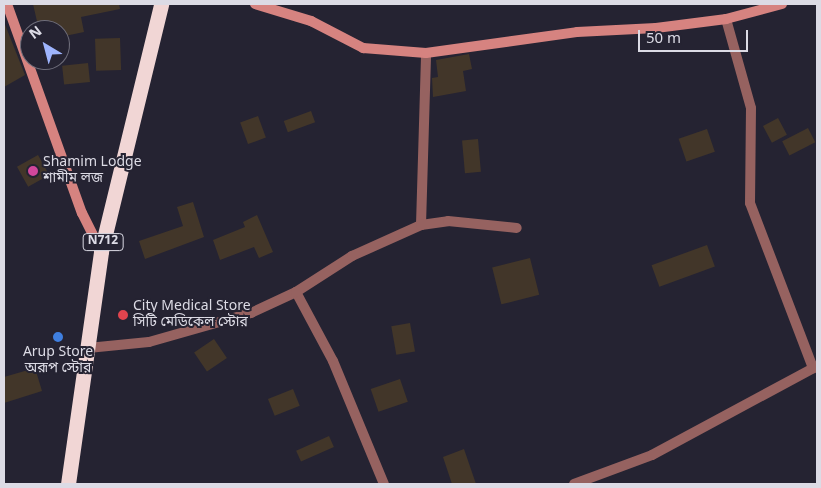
<!DOCTYPE html>
<meta charset="utf-8">
<style>
body{margin:0}
#map{position:relative;width:821px;height:488px;overflow:hidden;background:#252332;font-family:Georgia,"Noto Sans Bengali",serif}
div>[style]{position:absolute}
.building>*{inset:0;background:#423629;transform-origin:0 0}
.street>*{height:10px;margin:-5px;padding:0 5px;transform-origin:5px;border-radius:5px;background:#966260}
.secondary>*{height:10px;margin:-5px;padding:0 5px;transform-origin:5px;border-radius:5px;background:#d68380}
.highway>*{height:15px;margin:-7.5px;padding:0 7.5px;transform-origin:7.5px;border-radius:7.5px;background:#f1d6d5}
.dots>*{width:14px;height:14px;translate:-50% -50%;box-sizing:border-box;border:2px solid #252332;border-radius:50%}
span{translate:-50% -50%;white-space:nowrap;text-align:center;line-height:1.15;-webkit-text-stroke:4px #252332;paint-order:stroke}
.shield-label span{padding:1px 4px;background:#252332;border:1px solid;border-radius:4px;-webkit-text-stroke-width:0}
.shield-label{font-size:12px;color:#dcdbe5;font-weight:700}
.poi-label{font-size:14px;color:#dcdbe5}
.left{translate:0 -50%;text-align:left}
.frame{position:absolute;inset:0;border:5px solid #dcdbe5;pointer-events:none}
.north{position:absolute;left:20px;top:20px;width:50px;height:50px;box-sizing:border-box;background:#252332;border:1px solid #6e6d7a;border-radius:50%;rotate:323deg;font-size:14px;font-weight:700;line-height:20px;text-align:center;color:#dcdbe5}
.north::after{content:'';display:block;margin:auto;width:18px;height:22px;background:#9eb4fd;clip-path:polygon(50% 0,100% 100%,50% 72%,0 100%)}
.scale{position:absolute;left:638px;top:30px;width:110px;height:22px;box-sizing:border-box;border:2px solid #dcdbe5;border-top:0;padding-left:6px;font-size:15px;line-height:18px;white-space:nowrap;color:#dcdbe5;-webkit-text-stroke:4px #252332;paint-order:stroke}
</style>
<div id="map">
<div class="building">
<div style="clip-path:polygon(33px 4px,119px 4px,120px 9px,81px 17px,84px 32px,60px 37px,60px 30px,39px 30px)"></div>
<div style="clip-path:polygon(4px 22px,25px 75px,4px 87px)"></div>
<div style="left:120px;top:38px;width:32px;height:25px;rotate:88deg"></div>
<div style="clip-path:polygon(469px 54px,472px 69px,463px 71px,466px 91px,433px 97px,432px 78px,438px 77px,436px 60px)"></div>
<div style="left:88px;top:63px;width:19px;height:26px;rotate:84deg"></div>
<div style="left:311px;top:111px;width:12px;height:29px;rotate:70deg"></div>
<div style="left:258px;top:116px;width:23px;height:19px;rotate:70deg"></div>
<div style="left:778px;top:118px;width:19px;height:17px;rotate:62deg"></div>
<div style="left:808px;top:128px;width:16px;height:29px;rotate:63deg"></div>
<div style="left:707px;top:129px;width:24px;height:30px;rotate:71deg"></div>
<div style="left:478px;top:139px;width:33px;height:16px;rotate:85deg"></div>
<div style="left:38px;top:155px;width:23px;height:24px;rotate:61deg"></div>
<div style="clip-path:polygon(193px 202px,204px 237px,145px 259px,139px 241px,183px 226px,177px 207px)"></div>
<div style="clip-path:polygon(257px 215px,273px 252px,259px 258px,254px 247px,220px 260px,213px 240px,245px 227px,243px 222px)"></div>
<div style="left:707px;top:245px;width:23px;height:59px;rotate:70deg"></div>
<div style="left:530px;top:258px;width:38px;height:39px;rotate:76deg"></div>
<div style="left:410px;top:323px;width:29px;height:19px;rotate:80deg"></div>
<div style="left:214px;top:339px;width:23px;height:24px;rotate:56deg"></div>
<div style="clip-path:polygon(35px 368px,42px 391px,4px 403px,4px 377px)"></div>
<div style="left:400px;top:379px;width:24px;height:31px;rotate:71deg"></div>
<div style="left:293px;top:389px;width:18px;height:27px;rotate:68deg"></div>
<div style="left:329px;top:436px;width:12px;height:36px;rotate:66deg"></div>
<div style="clip-path:polygon(464px 449px,476px 484px,452px 484px,443px 457px)"></div>
</div>
<div class="street">
<div style="left:726px;top:19px;width:92px;rotate:74.3deg"></div>
<div style="left:751px;top:108px;width:95px;rotate:90.6deg"></div>
<div style="left:750px;top:203px;width:177px;rotate:69.1deg"></div>
<div style="left:421px;top:225px;width:172px;rotate:-88.3deg"></div>
<div style="left:296px;top:292px;width:78px;rotate:61.8deg"></div>
<div style="left:333px;top:361px;width:133px;rotate:67.5deg"></div>
<div style="left:88px;top:348px;width:61px;rotate:-5.6deg"></div>
<div style="left:149px;top:342px;width:106px;rotate:-15.9deg"></div>
<div style="left:251px;top:313px;width:50px;rotate:-25deg"></div>
<div style="left:296px;top:292px;width:67px;rotate:-32.7deg"></div>
<div style="left:352px;top:256px;width:76px;rotate:-24.2deg"></div>
<div style="left:421px;top:225px;width:27px;rotate:-8deg"></div>
<div style="left:448px;top:221px;width:69px;rotate:5.8deg"></div>
<div style="left:574px;top:484px;width:83px;rotate:-20.4deg"></div>
<div style="left:652px;top:455px;width:187px;rotate:-28.3deg"></div>
</div>
<div class="secondary">
<div style="left:7px;top:4px;width:222px;rotate:70.3deg"></div>
<div style="left:82px;top:213px;width:42px;rotate:63.4deg"></div>
<div style="left:255px;top:4px;width:59px;rotate:16.9deg"></div>
<div style="left:311px;top:21px;width:59px;rotate:27.4deg"></div>
<div style="left:363px;top:48px;width:63px;rotate:4.5deg"></div>
<div style="left:426px;top:53px;width:152px;rotate:-7.9deg"></div>
<div style="left:577px;top:32px;width:79px;rotate:-2.9deg"></div>
<div style="left:656px;top:28px;width:71px;rotate:-7.3deg"></div>
<div style="left:726px;top:19px;width:58px;rotate:-15deg"></div>
</div>
<div class="highway">
<div style="left:68px;top:484px;width:235px;rotate:-81.9deg"></div>
<div style="left:101px;top:251px;width:254px;rotate:-76.3deg"></div>
</div>
<div class="dots">
<div style="left:33px;top:171px;background:#d1479c"></div>
<div style="left:123px;top:315px;background:#e0444e"></div>
<div style="left:58px;top:337px;background:#3f7fe0"></div>
</div>
<div class="shield-label">
<span style="left:103px;top:242px">N712</span>
</div>
<div class="poi-label">
<span class="left" style="left:43px;top:171px">Shamim Lodge<br>শামীম লজ</span>
<span class="left" style="left:133px;top:315px">City Medical Store<br>সিটি মেডিকেল স্টোর</span>
<span style="left:58px;top:361px">Arup Store<br>অরূপ স্টোর</span>
</div>
<div class="frame"></div>
<div class="north">N</div>
<div class="scale">50 m</div>
</div>
